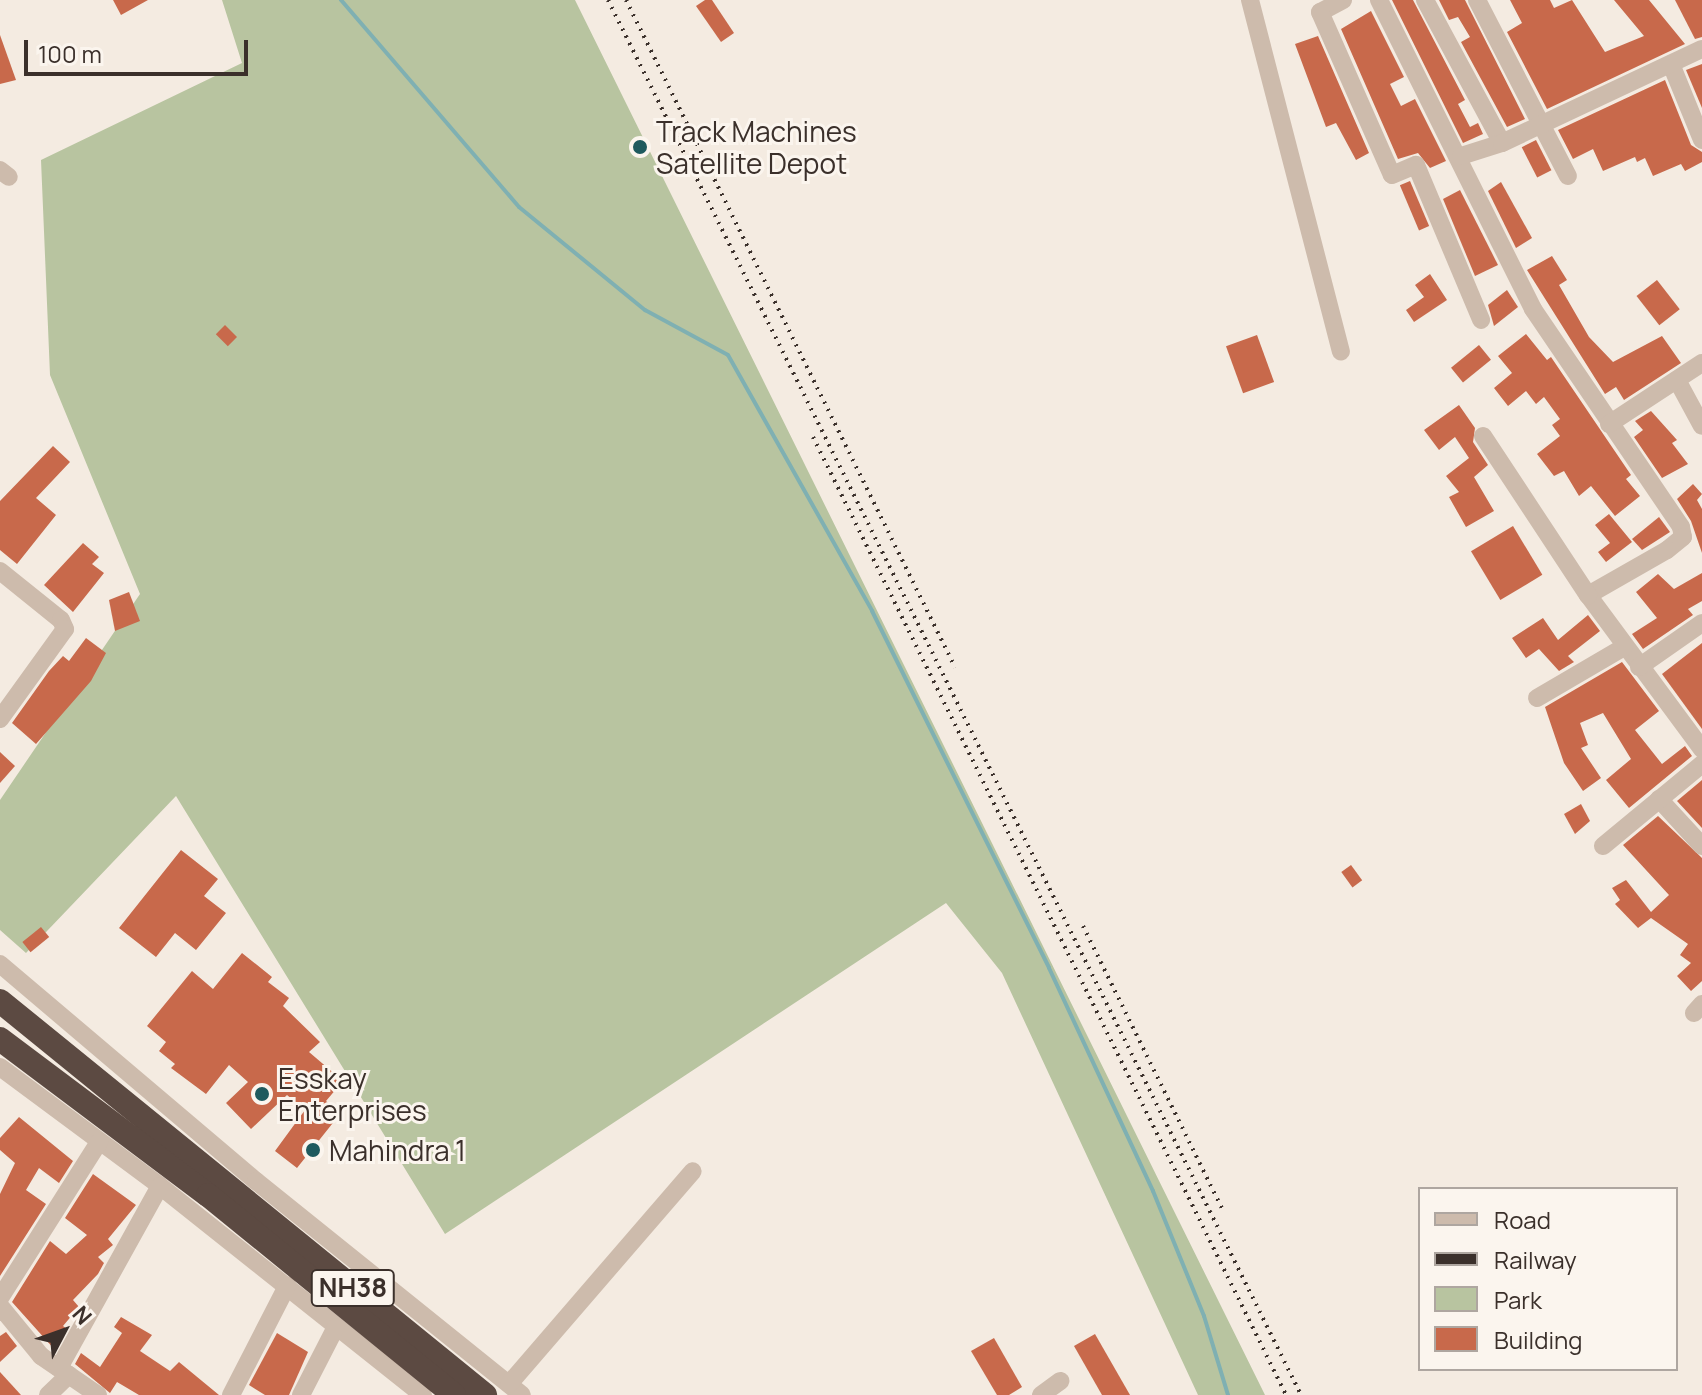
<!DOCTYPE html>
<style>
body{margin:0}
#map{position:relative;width:1702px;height:1395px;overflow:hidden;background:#f4ebe1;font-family:Manrope,sans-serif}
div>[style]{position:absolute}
.green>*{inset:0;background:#b8c4a0}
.stream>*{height:4px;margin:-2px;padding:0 2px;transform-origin:2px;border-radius:2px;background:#7fb0b2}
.building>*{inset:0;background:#c8694b;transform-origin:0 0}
.minor>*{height:18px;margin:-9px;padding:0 9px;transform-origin:9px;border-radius:9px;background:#cdbbac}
.highway>*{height:24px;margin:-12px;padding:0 12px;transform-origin:12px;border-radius:12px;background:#5c4a42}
.rail>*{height:4px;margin-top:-2px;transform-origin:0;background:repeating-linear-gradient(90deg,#3b302b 0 2px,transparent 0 8px)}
.dots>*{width:22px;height:22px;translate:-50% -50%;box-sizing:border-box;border:4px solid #fbf5ee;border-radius:50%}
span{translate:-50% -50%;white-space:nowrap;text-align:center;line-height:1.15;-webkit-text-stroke:6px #fbf5ee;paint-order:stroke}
.shield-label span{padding:2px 6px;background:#fbf5ee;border:2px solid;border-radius:6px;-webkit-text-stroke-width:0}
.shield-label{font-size:26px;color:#3b302b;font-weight:700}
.poi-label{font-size:28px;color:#3b302b}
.left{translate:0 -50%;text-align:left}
.legend{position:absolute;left:1418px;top:1187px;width:260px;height:184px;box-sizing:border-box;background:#fbf5ee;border:2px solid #aea6a0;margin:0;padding:10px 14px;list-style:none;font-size:24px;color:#3b302b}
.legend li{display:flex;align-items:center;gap:16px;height:40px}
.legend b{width:40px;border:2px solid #aea6a0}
.north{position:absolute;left:24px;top:1291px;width:80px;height:80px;-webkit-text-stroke:6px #fbf5ee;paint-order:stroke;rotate:49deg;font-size:22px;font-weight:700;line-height:32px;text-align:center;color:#3b302b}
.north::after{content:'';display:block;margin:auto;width:28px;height:36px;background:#3b302b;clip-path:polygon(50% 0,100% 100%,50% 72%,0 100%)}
.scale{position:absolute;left:24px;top:40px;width:224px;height:36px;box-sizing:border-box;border:4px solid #3b302b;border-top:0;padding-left:10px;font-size:24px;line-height:28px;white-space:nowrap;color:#3b302b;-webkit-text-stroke:6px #fbf5ee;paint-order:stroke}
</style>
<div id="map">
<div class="green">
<div style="clip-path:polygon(222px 0,575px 0,1265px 1395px,1198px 1395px,1002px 973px,946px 903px,445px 1234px,176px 796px,26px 953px,0 930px,0 800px,140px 594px,50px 375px,41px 160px,242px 63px)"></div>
</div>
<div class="stream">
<div style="left:341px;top:0;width:273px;rotate:49.3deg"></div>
<div style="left:519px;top:207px;width:163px;rotate:39.3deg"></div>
<div style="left:645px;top:310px;width:94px;rotate:28.5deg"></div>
<div style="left:728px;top:355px;width:294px;rotate:60.6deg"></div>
<div style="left:872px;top:611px;width:398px;rotate:63.6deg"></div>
<div style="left:1049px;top:968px;width:246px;rotate:65deg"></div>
<div style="left:1153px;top:1191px;width:135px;rotate:67.8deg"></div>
<div style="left:1204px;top:1316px;width:83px;rotate:73.1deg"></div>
</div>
<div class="building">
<div style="clip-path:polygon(113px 0,148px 0,121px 15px)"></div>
<div style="clip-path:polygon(705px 0,712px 0,734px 33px,721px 42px,696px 6px)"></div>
<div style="clip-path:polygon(1392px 0,1413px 0,1465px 100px,1458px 104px,1470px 127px,1478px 123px,1483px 134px,1463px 143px)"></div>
<div style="clip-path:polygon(1439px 0,1465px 0,1525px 119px,1507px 127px,1461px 42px,1470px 37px,1458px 17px,1449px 20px)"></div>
<div style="clip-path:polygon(1510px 0,1550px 0,1554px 8px,1572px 0,1605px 52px,1644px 36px,1614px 0,1649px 0,1685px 44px,1547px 109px,1507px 32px,1522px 23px)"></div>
<div style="clip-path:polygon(1675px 0,1702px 0,1702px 37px,1695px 39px)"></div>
<div style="clip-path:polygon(1371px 11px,1404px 77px,1390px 84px,1401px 106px,1415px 99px,1446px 161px,1430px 168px,1418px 153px,1398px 159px,1341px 29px)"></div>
<div style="clip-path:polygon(0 35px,16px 80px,0 84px)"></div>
<div style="clip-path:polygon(1318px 36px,1369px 153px,1356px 160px,1336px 123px,1326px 127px,1295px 44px)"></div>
<div style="clip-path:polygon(1702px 64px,1702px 108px,1686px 70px)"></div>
<div style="clip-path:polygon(1665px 80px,1691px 145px,1702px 152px,1702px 162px,1685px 171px,1681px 164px,1653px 176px,1645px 158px,1637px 162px,1635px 157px,1603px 171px,1593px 149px,1573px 159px,1558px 130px)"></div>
<div style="left:1536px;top:140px;width:34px;height:16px;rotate:63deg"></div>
<div style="left:1410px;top:181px;width:49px;height:11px;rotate:67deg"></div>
<div style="clip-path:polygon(1501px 182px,1532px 238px,1516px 248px,1488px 191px)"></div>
<div style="clip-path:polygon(1460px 190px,1498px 265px,1475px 276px,1443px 199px)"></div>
<div style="clip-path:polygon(1552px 256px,1567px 280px,1559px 285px,1589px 337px,1613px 362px,1662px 336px,1681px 363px,1624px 400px,1616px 387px,1605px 394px,1527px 270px)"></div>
<div style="clip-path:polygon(1430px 274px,1447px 300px,1414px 322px,1406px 310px,1424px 297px,1415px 285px)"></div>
<div style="left:1657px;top:280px;width:37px;height:26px;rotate:52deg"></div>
<div style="clip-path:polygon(1507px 290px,1518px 307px,1494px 326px,1488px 305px)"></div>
<div style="left:225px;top:325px;width:17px;height:13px;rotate:45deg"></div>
<div style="clip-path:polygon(1526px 334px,1547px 360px,1551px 357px,1631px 475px,1626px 479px,1640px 496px,1615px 516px,1591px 486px,1579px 496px,1564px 471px,1554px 476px,1537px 454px,1560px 436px,1552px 425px,1560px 419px,1544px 397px,1536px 404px,1526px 391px,1508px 406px,1494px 388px,1512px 373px,1498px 356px)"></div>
<div style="left:1257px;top:335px;width:50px;height:33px;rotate:70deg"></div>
<div style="left:1479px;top:345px;width:19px;height:36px;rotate:51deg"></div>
<div style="clip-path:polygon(1459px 405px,1475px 428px,1473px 442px,1488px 465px,1474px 477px,1494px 511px,1466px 527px,1449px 497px,1459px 492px,1446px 476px,1469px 458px,1455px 437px,1439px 450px,1424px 430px)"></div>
<div style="clip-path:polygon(1651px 411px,1677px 440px,1672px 443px,1688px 464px,1662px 478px,1634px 437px,1643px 430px,1635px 421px)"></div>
<div style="clip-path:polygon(53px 446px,70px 462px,36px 498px,56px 515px,17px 564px,0 550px,0 501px)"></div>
<div style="clip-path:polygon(1693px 484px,1702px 494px,1697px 500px,1702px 509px,1702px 553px,1691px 521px,1677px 499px)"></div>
<div style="clip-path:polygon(1609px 514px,1632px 542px,1606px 562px,1598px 552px,1610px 543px,1595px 525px)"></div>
<div style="clip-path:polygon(1659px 517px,1670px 532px,1642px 550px,1632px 539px)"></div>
<div style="left:1513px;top:526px;width:57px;height:49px;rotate:59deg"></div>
<div style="clip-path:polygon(83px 543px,99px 557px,92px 564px,104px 573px,73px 612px,44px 585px)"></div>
<div style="clip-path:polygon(1702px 573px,1702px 601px,1688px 609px,1693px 615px,1643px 649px,1632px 634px,1657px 618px,1636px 592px,1658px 574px,1674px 589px)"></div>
<div style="clip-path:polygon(129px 592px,140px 621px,115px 631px,109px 600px)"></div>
<div style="clip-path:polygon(1588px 615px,1600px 631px,1568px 656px,1574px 662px,1559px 671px,1539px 649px,1526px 658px,1512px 638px,1543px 618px,1558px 640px)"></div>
<div style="clip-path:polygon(86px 638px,106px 653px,91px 681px,36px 744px,12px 723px,49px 671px,63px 656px,69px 661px)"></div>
<div style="clip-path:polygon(1702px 643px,1702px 729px,1662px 674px)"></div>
<div style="clip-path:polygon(1622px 662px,1659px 711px,1635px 730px,1662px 764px,1685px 746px,1692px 756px,1629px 808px,1606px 780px,1631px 759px,1603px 713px,1580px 723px,1588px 745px,1581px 748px,1601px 778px,1583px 791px,1564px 763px,1545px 707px)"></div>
<div style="clip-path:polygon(0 752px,15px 766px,0 783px)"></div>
<div style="clip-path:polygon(1702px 780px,1702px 828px,1677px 801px)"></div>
<div style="clip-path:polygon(1581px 804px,1590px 821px,1575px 834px,1564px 814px)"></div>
<div style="clip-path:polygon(1658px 816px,1702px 858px,1702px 981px,1691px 991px,1677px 976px,1691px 963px,1680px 955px,1688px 944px,1651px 918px,1638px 928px,1615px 904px,1620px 900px,1612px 888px,1626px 880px,1651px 912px,1669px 895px,1623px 845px)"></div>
<div style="clip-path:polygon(181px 850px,218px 879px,204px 896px,226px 913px,196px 950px,175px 933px,156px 957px,119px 928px)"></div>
<div style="left:1351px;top:865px;width:19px;height:12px;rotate:54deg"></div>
<div style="left:41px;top:927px;width:13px;height:24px;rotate:51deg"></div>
<div style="clip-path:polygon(242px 953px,272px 977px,268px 982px,289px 998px,283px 1006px,320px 1042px,309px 1052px,343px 1081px,326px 1101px,340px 1114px,297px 1168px,275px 1151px,305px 1110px,287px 1095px,251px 1129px,226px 1103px,248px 1082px,229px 1065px,206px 1094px,171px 1068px,175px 1064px,159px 1051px,166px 1042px,147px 1026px,192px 971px,213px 989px)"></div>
<div style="clip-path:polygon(19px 1117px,73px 1161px,59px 1183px,39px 1168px,26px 1190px,46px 1204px,0 1276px,0 1194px,15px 1163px,0 1150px,0 1138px)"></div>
<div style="clip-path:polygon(93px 1174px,136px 1205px,108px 1239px,113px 1245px,98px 1257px,104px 1263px,98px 1274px,73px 1300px,79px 1307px,63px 1326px,67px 1329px,55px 1350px,12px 1302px,50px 1241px,66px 1254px,87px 1235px,65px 1218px)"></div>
<div style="clip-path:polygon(121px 1317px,152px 1335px,140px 1351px,170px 1371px,179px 1362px,219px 1395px,139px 1395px,117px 1382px,110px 1393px,75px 1364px,81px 1353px,100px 1367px,122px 1333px,114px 1327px)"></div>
<div style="clip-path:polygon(6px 1332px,17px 1346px,0 1362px,0 1336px)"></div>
<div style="clip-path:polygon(277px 1333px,308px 1352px,289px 1395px,265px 1395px,249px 1385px)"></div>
<div style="clip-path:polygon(1095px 1334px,1130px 1395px,1102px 1395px,1074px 1346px)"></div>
<div style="clip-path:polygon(994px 1338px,1022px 1387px,1009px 1395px,997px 1395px,971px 1351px)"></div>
<div style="clip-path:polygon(0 1372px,21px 1395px,0 1395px)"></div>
</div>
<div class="minor">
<div style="left:1250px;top:0;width:363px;rotate:75.5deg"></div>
<div style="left:1343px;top:0;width:26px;rotate:152deg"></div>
<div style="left:1320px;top:12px;width:178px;rotate:66.2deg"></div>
<div style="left:1392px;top:175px;width:26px;rotate:-23deg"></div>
<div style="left:1416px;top:165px;width:168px;rotate:67.2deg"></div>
<div style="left:1379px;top:0;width:345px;rotate:63.5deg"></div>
<div style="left:1533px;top:309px;width:263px;rotate:55.8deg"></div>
<div style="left:1681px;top:527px;width:10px;rotate:79deg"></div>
<div style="left:1683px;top:537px;width:21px;rotate:141deg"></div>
<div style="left:1667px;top:550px;width:91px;rotate:150.3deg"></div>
<div style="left:1588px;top:595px;width:192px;rotate:53.5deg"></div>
<div style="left:1425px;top:0;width:162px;rotate:61.7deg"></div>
<div style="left:1477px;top:0;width:198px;rotate:62.7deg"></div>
<div style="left:1671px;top:64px;width:82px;rotate:67.8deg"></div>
<div style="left:1461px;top:156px;width:43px;rotate:-17.6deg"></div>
<div style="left:1502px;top:143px;width:221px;rotate:-25.2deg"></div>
<div style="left:0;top:170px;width:11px;rotate:38deg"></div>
<div style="left:1677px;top:380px;width:52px;rotate:61.5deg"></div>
<div style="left:1609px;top:424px;width:111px;rotate:-33.3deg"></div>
<div style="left:1483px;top:436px;width:191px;rotate:56.6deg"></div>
<div style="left:0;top:571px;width:78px;rotate:38.8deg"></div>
<div style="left:61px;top:620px;width:10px;rotate:66deg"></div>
<div style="left:65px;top:629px;width:111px;rotate:125.8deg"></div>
<div style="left:1639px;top:667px;width:77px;rotate:-34.9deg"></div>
<div style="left:1537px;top:698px;width:101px;rotate:-30.4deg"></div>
<div style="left:1659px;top:799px;width:64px;rotate:47.5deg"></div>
<div style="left:1603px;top:846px;width:129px;rotate:-39.6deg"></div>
<div style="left:0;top:964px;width:336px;rotate:40.3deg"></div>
<div style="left:256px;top:1181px;width:341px;rotate:38.8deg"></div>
<div style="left:1694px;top:1013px;width:12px;rotate:-48deg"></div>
<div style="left:0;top:1067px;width:199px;rotate:36.6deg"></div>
<div style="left:160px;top:1186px;width:336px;rotate:38.5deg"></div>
<div style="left:0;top:1298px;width:185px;rotate:-57.6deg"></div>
<div style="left:0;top:1306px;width:65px;rotate:50.6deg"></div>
<div style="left:41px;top:1356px;width:69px;rotate:34.4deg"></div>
<div style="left:59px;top:1368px;width:208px;rotate:-61deg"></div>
<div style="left:509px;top:1384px;width:281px;rotate:-49.2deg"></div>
<div style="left:48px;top:1395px;width:29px;rotate:-44deg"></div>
<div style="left:231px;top:1395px;width:123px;rotate:-62.8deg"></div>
<div style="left:301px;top:1395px;width:76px;rotate:-62.8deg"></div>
<div style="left:1041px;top:1395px;width:24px;rotate:-36deg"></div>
</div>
<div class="highway">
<div style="left:0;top:1001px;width:625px;rotate:39.09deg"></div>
<div style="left:0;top:1039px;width:260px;rotate:36.9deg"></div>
<div style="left:208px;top:1195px;width:317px;rotate:39.1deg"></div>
</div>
<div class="rail">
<div style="left:608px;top:0;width:1558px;rotate:63.58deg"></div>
<div style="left:626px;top:0;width:744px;rotate:63.75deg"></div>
<div style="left:813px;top:437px;width:1068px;rotate:63.72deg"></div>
<div style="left:1083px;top:926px;width:315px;rotate:63.8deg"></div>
</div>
<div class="dots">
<div style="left:640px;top:147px;background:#1f5a5e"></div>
<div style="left:262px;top:1094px;background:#1f5a5e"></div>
<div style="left:313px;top:1150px;background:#1f5a5e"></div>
</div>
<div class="shield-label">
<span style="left:353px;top:1288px">NH38</span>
</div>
<div class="poi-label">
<span class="left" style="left:656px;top:147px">Track Machines<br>Satellite Depot</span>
<span class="left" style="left:278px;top:1094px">Esskay<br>Enterprises</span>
<span class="left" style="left:329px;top:1150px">Mahindra 1</span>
</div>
<ul class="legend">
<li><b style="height:10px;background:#cdbbac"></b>Road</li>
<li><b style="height:10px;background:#3b302b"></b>Railway</li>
<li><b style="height:22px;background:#b8c4a0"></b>Park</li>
<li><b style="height:22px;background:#c8694b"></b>Building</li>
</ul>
<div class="north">N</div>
<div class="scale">100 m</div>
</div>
